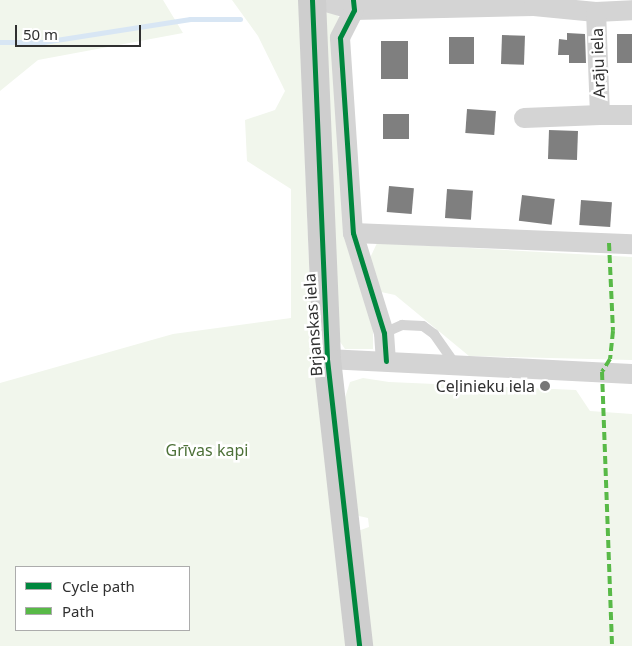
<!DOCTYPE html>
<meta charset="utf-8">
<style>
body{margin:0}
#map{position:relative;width:632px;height:646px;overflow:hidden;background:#fff;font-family:"Noto Sans",sans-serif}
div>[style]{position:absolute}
.green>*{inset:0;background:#f1f6ec}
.stream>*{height:5px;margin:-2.5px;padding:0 2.5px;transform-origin:2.5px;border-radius:2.5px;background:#d8e6f4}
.building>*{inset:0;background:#7f7f7f;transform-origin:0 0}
.service>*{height:10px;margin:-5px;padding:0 5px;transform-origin:5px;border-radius:5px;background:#d4d4d4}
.minor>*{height:20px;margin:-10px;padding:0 10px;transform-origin:10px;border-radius:10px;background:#d4d4d4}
.secondary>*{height:28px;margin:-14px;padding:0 14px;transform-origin:14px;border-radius:14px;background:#cecece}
.quiet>*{height:4px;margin-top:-2px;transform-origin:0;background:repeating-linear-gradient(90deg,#58b947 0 8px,transparent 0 12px)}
.cycleway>*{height:5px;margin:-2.5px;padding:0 2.5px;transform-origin:2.5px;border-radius:2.5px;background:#00873e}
.dots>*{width:14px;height:14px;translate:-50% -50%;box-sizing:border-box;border:2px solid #fff;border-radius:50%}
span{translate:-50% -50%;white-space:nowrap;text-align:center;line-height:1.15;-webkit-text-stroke:5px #fff;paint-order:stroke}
.street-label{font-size:16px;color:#303030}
.poi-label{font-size:16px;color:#303030}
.right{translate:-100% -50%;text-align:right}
.park-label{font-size:16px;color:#4d7138}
.legend{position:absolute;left:15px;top:566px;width:175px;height:65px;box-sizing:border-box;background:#fff;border:1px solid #acacac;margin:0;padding:6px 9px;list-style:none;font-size:15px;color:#303030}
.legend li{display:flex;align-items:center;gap:10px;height:25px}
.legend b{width:25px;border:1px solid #acacac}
.scale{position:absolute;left:15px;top:25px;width:126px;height:22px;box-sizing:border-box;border:2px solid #303030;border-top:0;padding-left:6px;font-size:15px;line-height:18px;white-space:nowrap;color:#303030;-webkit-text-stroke:4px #fff;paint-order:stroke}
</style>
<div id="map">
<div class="green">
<div style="clip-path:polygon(0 0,163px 0,183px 33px,38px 60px,0 91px)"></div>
<div style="clip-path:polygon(evenodd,232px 0,299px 0,311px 316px,350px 646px,0 646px,0 383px,173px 334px,291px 318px,291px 189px,247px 161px,245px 120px,275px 110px,285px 91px,258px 36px,232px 0,16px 567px,189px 567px,189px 630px,16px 630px,16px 567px)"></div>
<div style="clip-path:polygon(325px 11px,333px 11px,339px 17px,341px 156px,373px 330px,373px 349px,345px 349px,332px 330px)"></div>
<div style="clip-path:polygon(377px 243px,632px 257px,632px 360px,469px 356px,395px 295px,381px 292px,370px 258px)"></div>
<div style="clip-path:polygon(363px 378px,389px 382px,576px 390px,590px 411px,632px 414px,632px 646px,370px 646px,355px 532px,369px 527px,368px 518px,359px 516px,351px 509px,343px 404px,350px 382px)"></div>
</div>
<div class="stream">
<div style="left:0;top:42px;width:43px"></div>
<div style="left:43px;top:42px;width:149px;rotate:-8.9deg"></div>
<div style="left:190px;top:19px;width:50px"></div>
</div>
<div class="building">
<div style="clip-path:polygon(567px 33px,585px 34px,586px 63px,569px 63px,569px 55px,558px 55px,559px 39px,567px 40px)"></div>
<div style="left:617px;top:34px;width:15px;height:29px"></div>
<div style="left:502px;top:35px;width:23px;height:29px;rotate:2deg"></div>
<div style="left:449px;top:37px;width:25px;height:27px"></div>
<div style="left:381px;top:41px;width:27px;height:38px"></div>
<div style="left:467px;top:109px;width:29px;height:24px;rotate:4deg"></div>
<div style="left:383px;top:114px;width:26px;height:25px"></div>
<div style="left:549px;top:130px;width:29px;height:29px;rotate:2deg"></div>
<div style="left:389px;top:186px;width:25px;height:26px;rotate:5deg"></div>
<div style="left:447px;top:189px;width:26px;height:29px;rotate:4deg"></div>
<div style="left:522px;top:195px;width:33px;height:26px;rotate:7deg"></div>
<div style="left:581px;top:200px;width:31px;height:25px;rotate:4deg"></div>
</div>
<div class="service">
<div style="left:384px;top:333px;width:20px;rotate:-24deg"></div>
<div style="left:402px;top:325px;width:21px;rotate:3deg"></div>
<div style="left:423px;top:326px;width:14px;rotate:36deg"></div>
<div style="left:434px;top:334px;width:38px;rotate:55deg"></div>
</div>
<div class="minor">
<div style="left:319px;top:0;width:36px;rotate:16deg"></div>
<div style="left:354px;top:10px;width:180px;rotate:-1.3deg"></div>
<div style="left:534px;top:6px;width:62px;rotate:5.5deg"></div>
<div style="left:596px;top:12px;width:36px;rotate:-3deg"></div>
<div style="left:353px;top:0;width:10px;rotate:84deg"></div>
<div style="left:354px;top:10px;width:31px;rotate:117deg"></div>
<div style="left:340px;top:38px;width:195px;rotate:86.2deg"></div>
<div style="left:353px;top:233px;width:105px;rotate:72.8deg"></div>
<div style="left:384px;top:333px;width:28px;rotate:86deg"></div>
<div style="left:600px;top:115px;width:32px"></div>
<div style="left:524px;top:118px;width:76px;rotate:-2.3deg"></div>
<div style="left:600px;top:115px;width:103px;rotate:-92.2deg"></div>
<div style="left:353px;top:233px;width:279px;rotate:2.3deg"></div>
<div style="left:327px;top:359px;width:305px;rotate:2.8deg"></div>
</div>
<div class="secondary">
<div style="left:312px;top:0;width:359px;rotate:87.6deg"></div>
<div style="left:327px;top:359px;width:289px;rotate:83.6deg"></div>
</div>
<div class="quiet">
<div style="left:609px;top:243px;width:88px;rotate:87.4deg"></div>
<div style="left:613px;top:331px;width:28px;rotate:96deg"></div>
<div style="left:610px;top:359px;width:15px;rotate:122deg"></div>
<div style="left:602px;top:372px;width:274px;rotate:87.9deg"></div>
</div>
<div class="cycleway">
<div style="left:312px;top:0;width:359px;rotate:87.6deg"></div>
<div style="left:327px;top:359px;width:289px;rotate:83.6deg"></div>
<div style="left:353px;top:0;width:10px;rotate:84deg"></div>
<div style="left:354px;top:10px;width:31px;rotate:117deg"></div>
<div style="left:340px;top:38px;width:195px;rotate:86.2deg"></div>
<div style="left:353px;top:233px;width:105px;rotate:72.8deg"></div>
<div style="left:384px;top:333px;width:28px;rotate:86deg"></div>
</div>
<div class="dots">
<div style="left:545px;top:386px;background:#787878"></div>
</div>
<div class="street-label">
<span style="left:598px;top:63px;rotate:-92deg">Arāju iela</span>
<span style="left:313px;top:325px;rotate:-94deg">Brjanskas iela</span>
</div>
<div class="poi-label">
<span class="right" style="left:535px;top:386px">Ceļinieku iela</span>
</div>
<div class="park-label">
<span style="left:207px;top:450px">Grīvas kapi</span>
</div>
<ul class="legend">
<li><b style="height:6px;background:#00873e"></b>Cycle path</li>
<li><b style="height:6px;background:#58b947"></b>Path</li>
</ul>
<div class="scale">50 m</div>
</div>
